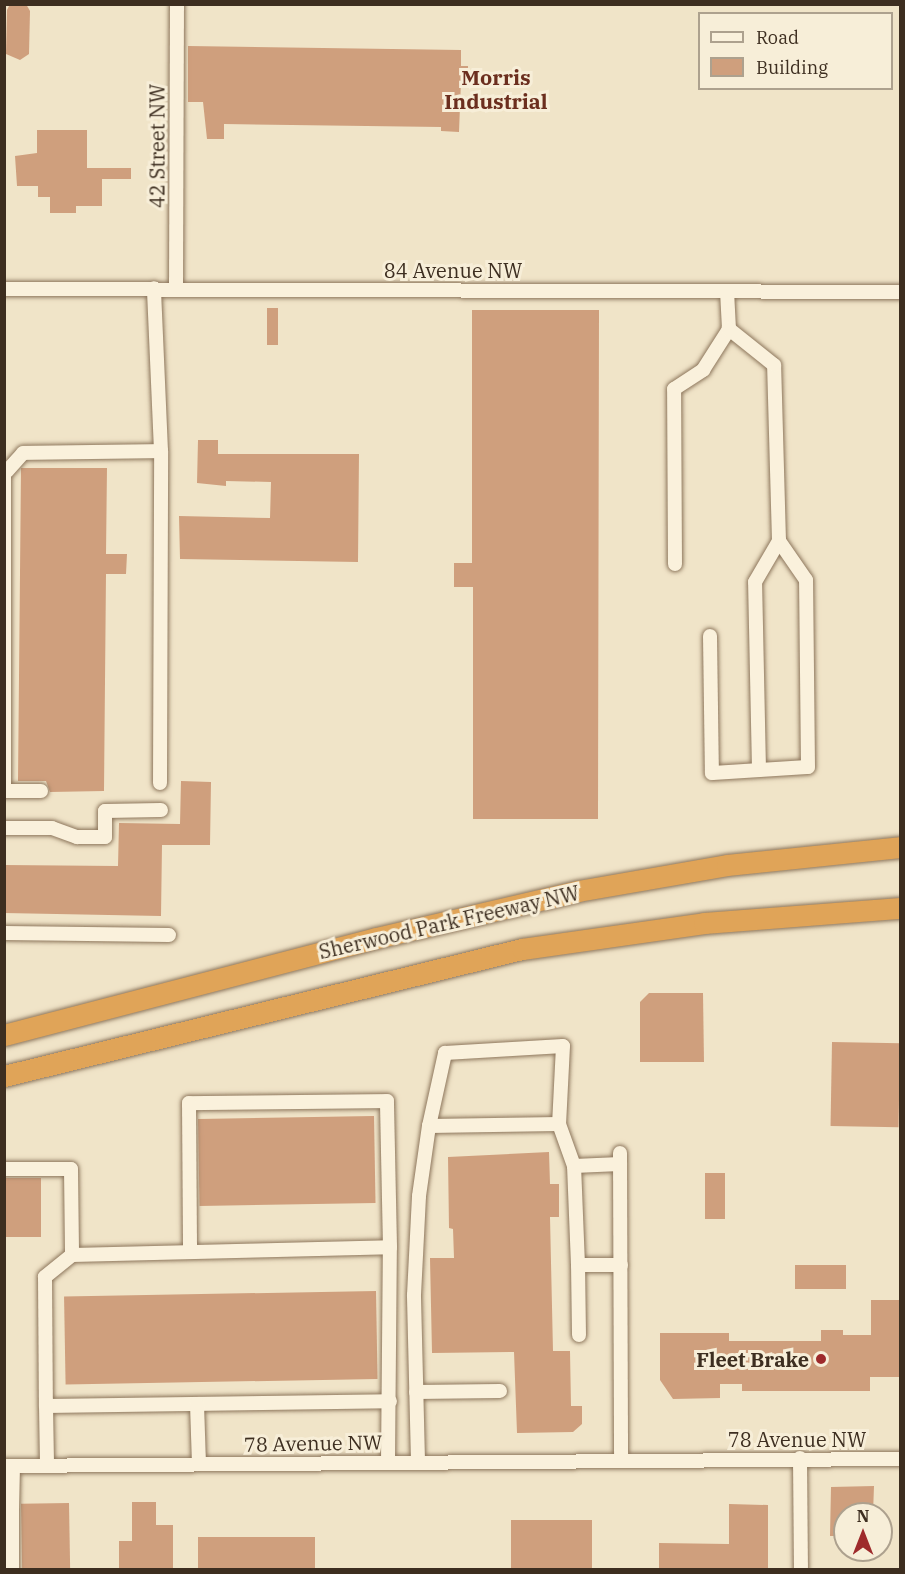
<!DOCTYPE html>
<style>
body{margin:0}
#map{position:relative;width:905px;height:1574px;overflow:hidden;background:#f0e4c8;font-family:"IBM Plex Serif",serif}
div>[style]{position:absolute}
.building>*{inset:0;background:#cf9f7d;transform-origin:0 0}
.roads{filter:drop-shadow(0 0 2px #8d765c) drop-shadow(0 0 2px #8d765c)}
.minor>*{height:14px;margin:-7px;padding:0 7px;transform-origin:7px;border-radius:7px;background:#faf1dc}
.highway>*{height:21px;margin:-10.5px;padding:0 10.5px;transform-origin:10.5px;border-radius:10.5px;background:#e0a458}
.dots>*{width:16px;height:16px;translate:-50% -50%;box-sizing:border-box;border:3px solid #f7eed8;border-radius:50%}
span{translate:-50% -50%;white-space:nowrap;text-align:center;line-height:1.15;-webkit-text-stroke:6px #f7eed8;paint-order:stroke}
.street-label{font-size:20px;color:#3d2e20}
.poi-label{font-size:20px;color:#3d2e20;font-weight:700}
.right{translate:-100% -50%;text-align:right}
.neighbourhood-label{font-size:21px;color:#6b2e1e;font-weight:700}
.frame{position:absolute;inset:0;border:6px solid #3d2e20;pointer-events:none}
.legend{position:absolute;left:698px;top:12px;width:195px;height:78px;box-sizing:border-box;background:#f7eed8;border:2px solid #ada18e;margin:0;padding:8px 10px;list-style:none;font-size:18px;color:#3d2e20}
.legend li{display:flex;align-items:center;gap:12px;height:30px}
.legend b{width:30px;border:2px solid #ada18e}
.north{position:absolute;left:833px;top:1502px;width:60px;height:60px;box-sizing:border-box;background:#f7eed8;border:2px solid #ada18e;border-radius:50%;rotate:0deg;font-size:16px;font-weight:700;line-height:24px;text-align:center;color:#3d2e20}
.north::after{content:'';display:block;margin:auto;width:21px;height:27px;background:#9e2a2b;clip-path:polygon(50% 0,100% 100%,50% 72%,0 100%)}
</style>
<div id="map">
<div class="building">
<div style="clip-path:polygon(10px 4px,26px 4px,30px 11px,29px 54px,20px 60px,6px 54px,7px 10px)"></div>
<div style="clip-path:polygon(188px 46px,461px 50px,461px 66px,468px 66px,468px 81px,461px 81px,459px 132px,441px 131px,441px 127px,224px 124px,224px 139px,207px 139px,203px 102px,188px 102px)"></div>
<div style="clip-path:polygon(37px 130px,87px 130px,87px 168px,131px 168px,131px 179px,102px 179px,102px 206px,76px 206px,76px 213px,50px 213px,50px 197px,38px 197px,38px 186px,17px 186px,15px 156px,37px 153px)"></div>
<div style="left:267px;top:308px;width:11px;height:37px"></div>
<div style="clip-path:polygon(472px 310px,599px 310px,598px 819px,473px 819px,473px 587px,454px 587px,454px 563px,472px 563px)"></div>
<div style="clip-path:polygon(198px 440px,218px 440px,218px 454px,359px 454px,358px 562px,180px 559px,179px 516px,270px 518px,271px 482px,226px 481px,226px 486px,197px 483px)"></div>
<div style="clip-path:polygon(21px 468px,107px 468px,106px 554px,127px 554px,126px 574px,106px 574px,104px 791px,50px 792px,46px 781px,18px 781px)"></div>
<div style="clip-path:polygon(181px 781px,211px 782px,210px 845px,162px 845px,161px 916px,4px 913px,4px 865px,118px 866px,119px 823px,180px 824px)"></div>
<div style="clip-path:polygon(649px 993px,703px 993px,704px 1062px,640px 1062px,640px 1002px)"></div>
<div style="left:832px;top:1042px;width:68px;height:84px;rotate:1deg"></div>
<div style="left:374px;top:1116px;width:87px;height:176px;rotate:89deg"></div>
<div style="clip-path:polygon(549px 1152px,550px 1184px,559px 1184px,559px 1217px,550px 1217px,553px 1351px,570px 1351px,571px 1406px,582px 1406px,582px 1424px,573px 1432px,517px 1433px,514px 1352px,432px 1353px,430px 1258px,454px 1258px,453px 1229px,449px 1228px,448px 1157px)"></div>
<div style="left:705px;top:1173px;width:20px;height:46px"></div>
<div style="left:4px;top:1178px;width:37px;height:59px"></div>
<div style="left:795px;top:1265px;width:51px;height:24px"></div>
<div style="left:376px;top:1291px;width:88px;height:312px;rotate:89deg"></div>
<div style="clip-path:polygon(871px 1300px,900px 1300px,900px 1377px,870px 1377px,870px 1391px,742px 1391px,742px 1384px,720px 1384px,720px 1398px,673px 1399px,660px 1380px,660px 1333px,729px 1333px,729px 1341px,821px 1341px,821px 1330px,843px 1330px,843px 1335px,871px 1335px)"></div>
<div style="clip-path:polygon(874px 1486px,873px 1514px,845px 1514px,845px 1536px,830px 1536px,831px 1487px)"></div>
<div style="clip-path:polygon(132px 1502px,156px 1502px,156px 1525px,173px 1525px,173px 1569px,119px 1569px,119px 1541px,132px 1541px)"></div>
<div style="left:69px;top:1503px;width:66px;height:48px;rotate:89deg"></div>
<div style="clip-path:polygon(729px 1504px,768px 1505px,768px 1569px,659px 1569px,659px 1543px,729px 1544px)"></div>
<div style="left:511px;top:1520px;width:81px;height:49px"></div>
<div style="left:315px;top:1537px;width:32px;height:117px;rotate:90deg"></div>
</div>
<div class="roads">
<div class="minor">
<div style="left:176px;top:288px;width:284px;rotate:-89.8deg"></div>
<div style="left:4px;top:289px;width:896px;rotate:0.19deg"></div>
<div style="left:4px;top:471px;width:320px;rotate:90deg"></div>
<div style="left:7px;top:471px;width:24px;rotate:-48deg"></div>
<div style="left:23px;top:453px;width:138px;rotate:-0.8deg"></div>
<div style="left:161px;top:451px;width:163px;rotate:-92.5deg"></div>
<div style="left:675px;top:564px;width:175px;rotate:-90.3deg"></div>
<div style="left:674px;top:389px;width:35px;rotate:-33deg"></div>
<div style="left:703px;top:370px;width:49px;rotate:-57.6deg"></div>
<div style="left:729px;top:329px;width:38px;rotate:-93deg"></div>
<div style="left:710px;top:636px;width:137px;rotate:89.2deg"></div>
<div style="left:712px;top:773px;width:96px;rotate:-3.6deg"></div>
<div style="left:808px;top:767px;width:187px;rotate:-90.6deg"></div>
<div style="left:806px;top:580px;width:47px;rotate:-124.7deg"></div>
<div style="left:779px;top:541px;width:176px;rotate:-91.6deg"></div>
<div style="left:774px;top:365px;width:58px;rotate:-141.3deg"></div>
<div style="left:759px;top:770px;width:188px;rotate:-91.2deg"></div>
<div style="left:755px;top:582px;width:48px;rotate:-59.7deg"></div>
<div style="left:160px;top:783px;width:332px;rotate:-89.8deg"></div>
<div style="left:5px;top:791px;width:36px"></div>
<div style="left:4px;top:828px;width:48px"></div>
<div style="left:52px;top:828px;width:27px;rotate:20deg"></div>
<div style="left:77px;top:837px;width:28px"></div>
<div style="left:105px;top:837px;width:26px;rotate:-90deg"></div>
<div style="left:105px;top:811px;width:56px;rotate:-1deg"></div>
<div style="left:4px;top:933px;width:165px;rotate:0.7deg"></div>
<div style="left:429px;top:1126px;width:75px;rotate:-77.6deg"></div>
<div style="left:445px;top:1053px;width:118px;rotate:-3.4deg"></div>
<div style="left:563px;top:1046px;width:78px;rotate:92.9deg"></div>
<div style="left:620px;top:1153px;width:306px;rotate:89.8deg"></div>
<div style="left:4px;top:1169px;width:67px"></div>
<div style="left:71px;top:1169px;width:86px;rotate:89.3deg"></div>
<div style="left:72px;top:1255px;width:318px;rotate:-1.4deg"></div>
<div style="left:390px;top:1247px;width:146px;rotate:-91.2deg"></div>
<div style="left:387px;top:1101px;width:198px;rotate:179.4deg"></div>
<div style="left:189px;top:1103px;width:148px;rotate:89.6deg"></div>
<div style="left:72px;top:1255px;width:35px;rotate:141deg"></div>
<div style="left:45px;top:1277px;width:129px;rotate:89.6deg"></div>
<div style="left:46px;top:1406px;width:344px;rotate:-0.8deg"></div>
<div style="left:578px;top:1265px;width:99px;rotate:-92.3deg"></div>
<div style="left:574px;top:1166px;width:46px;rotate:-2.5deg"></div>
<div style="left:579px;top:1335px;width:70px;rotate:-90.8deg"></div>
<div style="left:578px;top:1265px;width:43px"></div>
<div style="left:416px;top:1392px;width:84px;rotate:-0.7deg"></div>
<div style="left:197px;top:1404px;width:60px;rotate:88.1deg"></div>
<div style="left:46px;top:1406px;width:59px;rotate:89deg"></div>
<div style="left:800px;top:1458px;width:112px;rotate:89.5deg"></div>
<div style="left:418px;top:1461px;width:166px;rotate:-91.4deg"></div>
<div style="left:414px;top:1295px;width:99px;rotate:-87.1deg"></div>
<div style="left:419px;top:1196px;width:71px;rotate:-81.9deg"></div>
<div style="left:429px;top:1126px;width:130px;rotate:-0.9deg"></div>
<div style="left:559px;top:1124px;width:45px;rotate:70.3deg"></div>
<div style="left:388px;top:1462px;width:215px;rotate:-89.5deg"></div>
<div style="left:4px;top:1466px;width:896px;rotate:-0.45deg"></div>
<div style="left:4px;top:1510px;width:8px"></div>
<div style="left:12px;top:1510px;width:44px;rotate:-88.7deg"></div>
<div style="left:12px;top:1570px;width:60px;rotate:-90deg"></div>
</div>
<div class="highway">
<div style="left:4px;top:1035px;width:384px;rotate:-14.6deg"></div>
<div style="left:376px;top:938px;width:207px;rotate:-13.1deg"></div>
<div style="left:578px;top:891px;width:151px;rotate:-9.9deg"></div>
<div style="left:727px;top:865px;width:174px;rotate:-5.9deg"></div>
<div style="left:4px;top:1076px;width:533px;rotate:-13.78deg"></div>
<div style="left:522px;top:949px;width:184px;rotate:-8.1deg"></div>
<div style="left:704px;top:923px;width:197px;rotate:-4.4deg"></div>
</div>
</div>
<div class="dots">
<div style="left:821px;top:1359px;background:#9e2a2b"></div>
</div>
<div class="street-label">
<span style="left:157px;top:146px;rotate:-90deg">42 Street NW</span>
<span style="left:453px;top:270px">84 Avenue NW</span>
<span style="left:449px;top:922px;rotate:-13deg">Sherwood Park Freeway NW</span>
<span style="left:797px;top:1439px">78 Avenue NW</span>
<span style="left:313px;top:1443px;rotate:-1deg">78 Avenue NW</span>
</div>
<div class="poi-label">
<span class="right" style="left:809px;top:1359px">Fleet Brake</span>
</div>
<div class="neighbourhood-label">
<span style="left:496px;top:89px">Morris<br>Industrial</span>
</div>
<div class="frame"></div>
<ul class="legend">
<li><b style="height:8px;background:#faf1dc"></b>Road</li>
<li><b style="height:16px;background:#cf9f7d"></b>Building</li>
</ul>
<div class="north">N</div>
</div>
